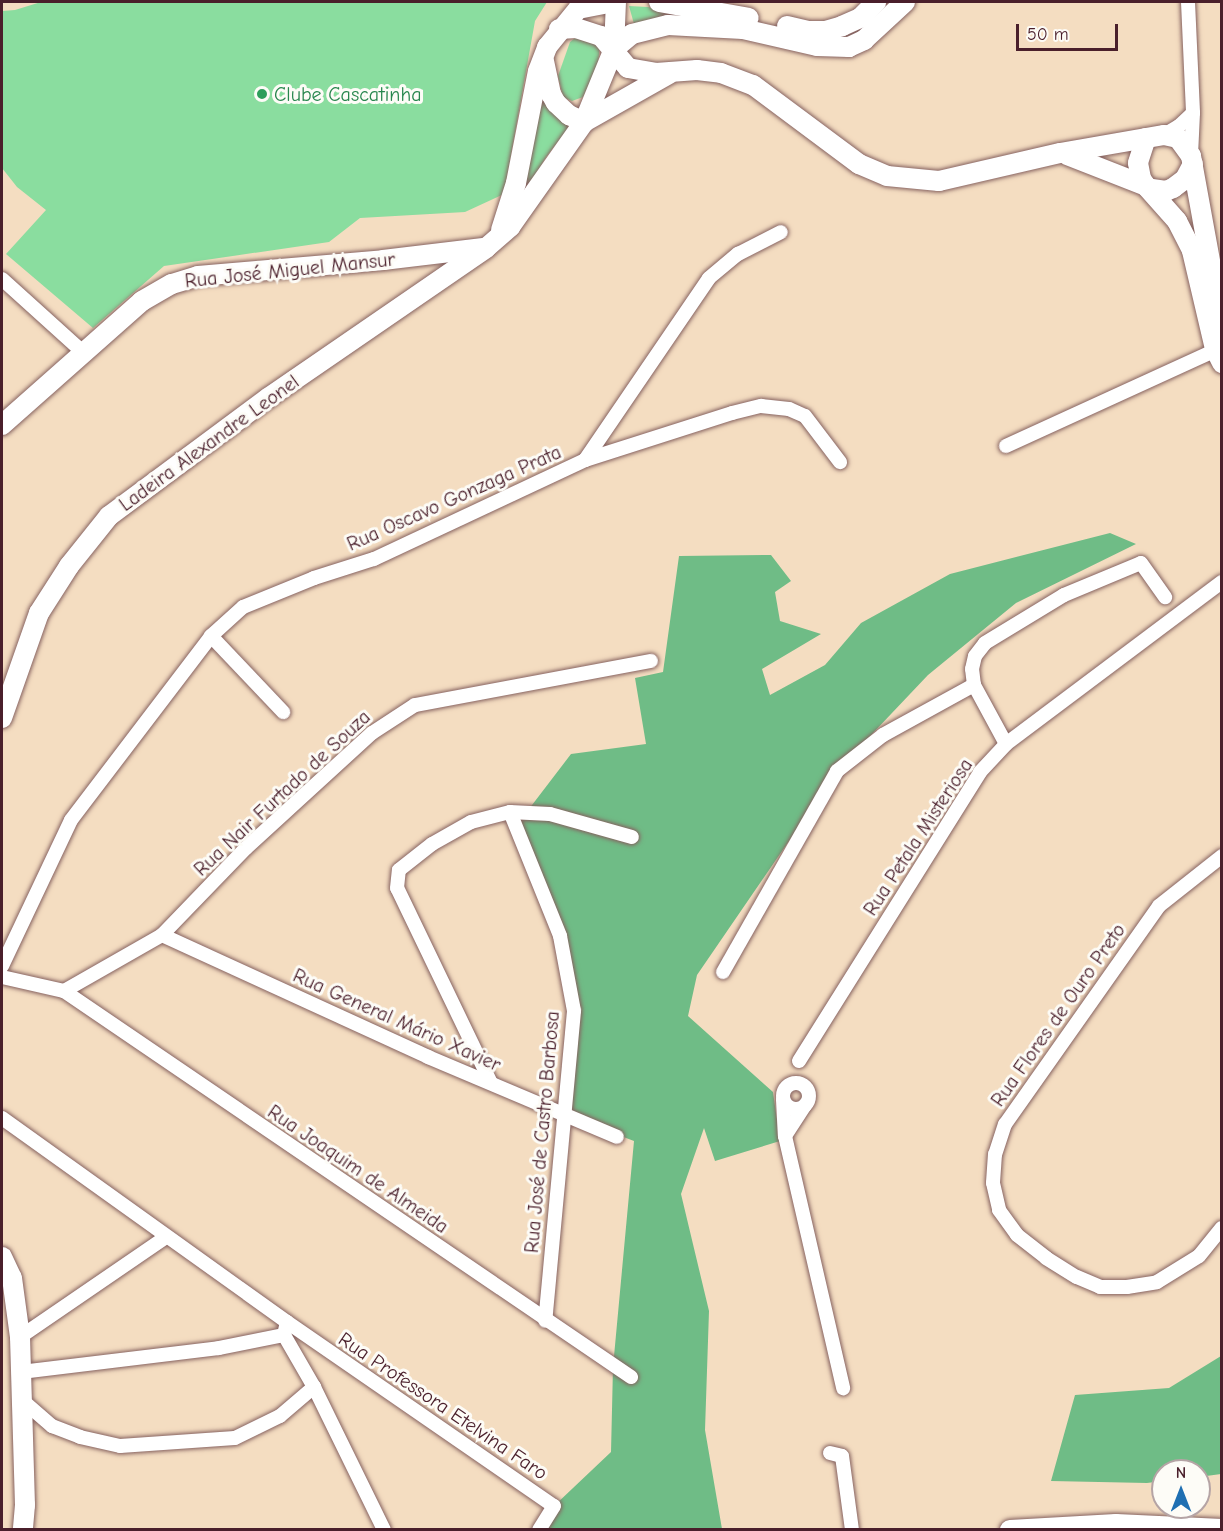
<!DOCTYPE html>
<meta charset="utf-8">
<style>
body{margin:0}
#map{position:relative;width:1223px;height:1531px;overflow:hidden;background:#f4ddc1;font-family:"Comic Neue",sans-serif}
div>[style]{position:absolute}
.green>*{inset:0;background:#8add9f}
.forest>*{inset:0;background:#6fbc86}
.roads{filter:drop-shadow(0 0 2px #866260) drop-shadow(0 0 2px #866260)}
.street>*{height:14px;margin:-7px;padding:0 7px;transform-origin:7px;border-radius:7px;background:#fff}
.street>.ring{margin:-7px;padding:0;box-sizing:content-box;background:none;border:14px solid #fff;border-radius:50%}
.secondary>*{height:20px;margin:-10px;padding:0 10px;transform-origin:10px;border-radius:10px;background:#fff}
.dots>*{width:16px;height:16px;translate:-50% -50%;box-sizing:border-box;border:3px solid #fdfcf7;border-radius:50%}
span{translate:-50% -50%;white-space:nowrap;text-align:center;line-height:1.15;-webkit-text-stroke:6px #fdfcf7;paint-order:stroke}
.leisure-label{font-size:20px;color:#27864d}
.left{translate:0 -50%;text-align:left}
.street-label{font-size:20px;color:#4a1f2b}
.frame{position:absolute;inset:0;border:3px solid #4a1f2b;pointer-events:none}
.north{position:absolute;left:1151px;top:1459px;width:60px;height:60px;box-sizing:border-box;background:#fdfcf7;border:2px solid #b5a4a5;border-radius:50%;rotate:0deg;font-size:16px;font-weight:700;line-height:24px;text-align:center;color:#4a1f2b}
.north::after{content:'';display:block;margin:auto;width:21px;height:27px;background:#1f6fb2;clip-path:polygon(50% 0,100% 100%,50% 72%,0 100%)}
.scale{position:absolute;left:1016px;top:24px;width:102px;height:27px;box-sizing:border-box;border:3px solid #4a1f2b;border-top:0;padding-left:8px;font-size:18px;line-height:21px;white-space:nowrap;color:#4a1f2b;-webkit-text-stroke:4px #fdfcf7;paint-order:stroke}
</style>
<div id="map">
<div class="green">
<div style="clip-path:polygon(41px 2px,547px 2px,535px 21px,504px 194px,465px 212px,360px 218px,329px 242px,164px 266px,93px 328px,6px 254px,46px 210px,17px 187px,2px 168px,2px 11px,15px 10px)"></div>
<div style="clip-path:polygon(629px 6px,648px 7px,707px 18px,666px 18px,634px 24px)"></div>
<div style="clip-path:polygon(575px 38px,599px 45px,599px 54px,598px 65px,583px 97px,572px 101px,563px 97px,558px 76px,570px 42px)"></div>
<div style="clip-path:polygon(542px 97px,573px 122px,546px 157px,521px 199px)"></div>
</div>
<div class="forest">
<div style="clip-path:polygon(1110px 533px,1136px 544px,1016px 603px,928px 675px,837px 771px,697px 975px,688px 1016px,773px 1092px,780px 1141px,715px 1161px,704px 1128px,681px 1194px,709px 1311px,705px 1430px,722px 1529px,537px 1529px,554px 1506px,611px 1452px,613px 1367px,634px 1141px,563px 1114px,574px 1011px,560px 936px,516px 826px,571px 754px,646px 744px,635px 678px,663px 672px,679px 556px,771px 555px,791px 581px,775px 592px,780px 621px,821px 634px,762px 669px,770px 695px,825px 665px,861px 623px,950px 574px)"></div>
<div style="clip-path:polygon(1221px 1356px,1221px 1474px,1199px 1477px,1199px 1471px,1163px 1471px,1163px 1481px,1147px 1483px,1051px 1481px,1075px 1395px,1169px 1388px)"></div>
</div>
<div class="roads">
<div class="street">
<div style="left:1188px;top:2px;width:111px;rotate:87.4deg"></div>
<div style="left:1193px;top:113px;width:43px;rotate:92.7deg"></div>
<div style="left:1164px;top:135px;width:17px;rotate:-31deg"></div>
<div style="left:1179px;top:126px;width:19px;rotate:-43deg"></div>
<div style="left:2px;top:279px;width:110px;rotate:42.1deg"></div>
<div style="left:1006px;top:446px;width:238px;rotate:-24.6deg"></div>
<div style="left:585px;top:460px;width:220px;rotate:-55.7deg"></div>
<div style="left:709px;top:278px;width:38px;rotate:-40deg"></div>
<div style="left:738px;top:254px;width:48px;rotate:-27.1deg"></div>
<div style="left:211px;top:636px;width:105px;rotate:46.5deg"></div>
<div style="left:974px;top:685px;width:16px;rotate:-97deg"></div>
<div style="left:972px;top:669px;width:13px;rotate:-77deg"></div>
<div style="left:975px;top:656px;width:16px;rotate:-52deg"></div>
<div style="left:985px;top:643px;width:92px;rotate:-31.3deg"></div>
<div style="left:1064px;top:595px;width:83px;rotate:-22.6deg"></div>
<div style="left:1141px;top:563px;width:42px;rotate:54.8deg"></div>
<div style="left:510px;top:812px;width:134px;rotate:68deg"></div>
<div style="left:560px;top:936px;width:76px;rotate:79.4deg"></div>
<div style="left:574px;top:1011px;width:311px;rotate:95.3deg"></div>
<div style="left:1222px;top:856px;width:80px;rotate:141.6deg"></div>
<div style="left:1159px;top:906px;width:267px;rotate:125.2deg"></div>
<div style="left:1005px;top:1124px;width:32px;rotate:108deg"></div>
<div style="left:995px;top:1154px;width:29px;rotate:94deg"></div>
<div style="left:993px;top:1183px;width:28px;rotate:77deg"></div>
<div style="left:999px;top:1210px;width:31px;rotate:54deg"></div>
<div style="left:1017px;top:1235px;width:37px;rotate:38deg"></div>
<div style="left:1046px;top:1258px;width:36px;rotate:32deg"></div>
<div style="left:1077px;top:1277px;width:25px;rotate:23deg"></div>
<div style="left:1100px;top:1287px;width:27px"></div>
<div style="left:1127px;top:1287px;width:30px;rotate:-9deg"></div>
<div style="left:1157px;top:1282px;width:49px;rotate:-31.8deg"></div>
<div style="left:1199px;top:1256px;width:36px;rotate:-51deg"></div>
<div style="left:162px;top:935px;width:293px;rotate:24.6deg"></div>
<div style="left:428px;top:1057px;width:205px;rotate:22.9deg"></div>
<div style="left:2px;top:966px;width:161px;rotate:-64.7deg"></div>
<div style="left:71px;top:820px;width:231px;rotate:-52.7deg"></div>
<div style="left:211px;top:636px;width:43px;rotate:-42.2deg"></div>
<div style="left:243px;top:607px;width:77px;rotate:-22.2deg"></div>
<div style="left:314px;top:578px;width:63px;rotate:-17.6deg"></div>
<div style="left:374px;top:559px;width:233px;rotate:-25.1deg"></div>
<div style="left:585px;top:460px;width:154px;rotate:-17.7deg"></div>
<div style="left:732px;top:413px;width:30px;rotate:-14deg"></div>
<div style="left:761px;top:406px;width:28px;rotate:6deg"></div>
<div style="left:789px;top:409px;width:17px;rotate:24deg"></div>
<div style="left:805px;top:416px;width:58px;rotate:52.7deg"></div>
<div style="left:723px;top:972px;width:231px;rotate:-60.4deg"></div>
<div style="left:837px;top:771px;width:58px;rotate:-38deg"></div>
<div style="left:883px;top:735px;width:104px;rotate:-28.8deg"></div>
<div style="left:974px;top:685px;width:67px;rotate:61.5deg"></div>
<div style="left:2px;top:977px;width:64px;rotate:12.7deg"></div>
<div style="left:64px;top:991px;width:113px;rotate:-29.7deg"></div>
<div style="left:162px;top:935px;width:121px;rotate:-46deg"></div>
<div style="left:246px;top:848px;width:171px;rotate:-42.4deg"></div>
<div style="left:372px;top:733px;width:51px;rotate:-33.1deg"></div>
<div style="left:415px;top:705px;width:240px;rotate:-10.6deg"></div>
<div style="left:64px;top:991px;width:686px;rotate:34.25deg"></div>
<div style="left:799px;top:1061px;width:341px;rotate:-57.9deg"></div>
<div style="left:980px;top:772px;width:38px;rotate:-47deg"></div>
<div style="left:1006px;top:744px;width:270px;rotate:-36.9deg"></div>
<div class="ring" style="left:783px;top:1083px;width:12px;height:12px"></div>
<div style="left:491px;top:1083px;width:216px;rotate:-115.7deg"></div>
<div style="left:397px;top:888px;width:18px;rotate:-84deg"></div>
<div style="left:399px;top:870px;width:42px;rotate:-38.2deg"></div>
<div style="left:432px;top:844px;width:45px;rotate:-29.4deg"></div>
<div style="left:471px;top:822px;width:40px;rotate:-14.4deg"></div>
<div style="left:510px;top:812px;width:40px;rotate:2.9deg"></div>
<div style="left:550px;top:814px;width:85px;rotate:15.7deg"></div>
<div style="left:783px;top:1100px;width:36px;rotate:87deg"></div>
<div style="left:785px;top:1136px;width:37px;rotate:-57deg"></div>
<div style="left:2px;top:1118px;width:350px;rotate:35.6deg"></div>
<div style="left:287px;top:1322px;width:13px;rotate:103deg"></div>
<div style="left:284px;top:1335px;width:60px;rotate:60deg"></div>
<div style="left:314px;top:1387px;width:159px;rotate:63.9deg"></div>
<div style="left:785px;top:1136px;width:259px;rotate:77deg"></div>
<div style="left:287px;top:1322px;width:324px;rotate:34.6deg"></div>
<div style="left:554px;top:1506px;width:28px;rotate:122deg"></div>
<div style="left:20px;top:1337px;width:177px;rotate:-34.4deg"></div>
<div style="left:21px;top:1372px;width:199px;rotate:-6.9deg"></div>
<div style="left:219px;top:1348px;width:66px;rotate:-11.3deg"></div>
<div style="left:22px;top:1400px;width:40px;rotate:41deg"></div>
<div style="left:52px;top:1426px;width:30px;rotate:21deg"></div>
<div style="left:80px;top:1437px;width:41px;rotate:12.7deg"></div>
<div style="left:120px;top:1446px;width:115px;rotate:-4deg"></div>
<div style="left:235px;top:1438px;width:50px;rotate:-26.1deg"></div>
<div style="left:280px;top:1416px;width:45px;rotate:-40.5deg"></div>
<div style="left:830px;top:1453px;width:12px;rotate:14deg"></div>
<div style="left:842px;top:1456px;width:75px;rotate:82.3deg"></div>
</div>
<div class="secondary">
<div style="left:659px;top:2px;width:91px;rotate:10.1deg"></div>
<div style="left:787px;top:26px;width:23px;rotate:13deg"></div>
<div style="left:809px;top:31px;width:16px"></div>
<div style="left:825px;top:31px;width:18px;rotate:-16deg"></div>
<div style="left:842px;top:26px;width:20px;rotate:-24deg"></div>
<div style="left:860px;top:18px;width:23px;rotate:-45deg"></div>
<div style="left:559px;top:29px;width:17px;rotate:-3deg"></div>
<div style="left:576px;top:28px;width:26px;rotate:18deg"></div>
<div style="left:601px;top:36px;width:42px;rotate:49.8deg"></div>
<div style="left:628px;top:68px;width:28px;rotate:10deg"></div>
<div style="left:656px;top:73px;width:41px;rotate:-4.2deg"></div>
<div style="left:697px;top:70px;width:24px;rotate:7deg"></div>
<div style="left:721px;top:73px;width:34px;rotate:21deg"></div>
<div style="left:753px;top:85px;width:132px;rotate:36.7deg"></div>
<div style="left:859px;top:164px;width:30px;rotate:23deg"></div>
<div style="left:887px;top:176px;width:52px;rotate:5.5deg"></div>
<div style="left:939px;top:181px;width:124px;rotate:-13deg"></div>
<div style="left:1060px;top:153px;width:106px;rotate:-9.8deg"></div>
<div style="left:1164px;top:135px;width:14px;rotate:12deg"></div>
<div style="left:1178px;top:138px;width:22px;rotate:54deg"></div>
<div style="left:1191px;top:156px;width:174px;rotate:79.7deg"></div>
<div style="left:614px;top:49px;width:23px;rotate:-40deg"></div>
<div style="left:632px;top:34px;width:37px;rotate:-14deg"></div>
<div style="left:668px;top:25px;width:75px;rotate:3.1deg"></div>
<div style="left:743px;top:29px;width:76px;rotate:12.9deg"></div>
<div style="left:817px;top:46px;width:32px;rotate:2deg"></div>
<div style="left:849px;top:47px;width:17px;rotate:-25deg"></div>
<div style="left:864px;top:40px;width:56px;rotate:-42.8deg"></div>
<div style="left:544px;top:61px;width:34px;rotate:78deg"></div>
<div style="left:551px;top:94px;width:10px;rotate:61deg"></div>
<div style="left:556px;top:103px;width:18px;rotate:43deg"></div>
<div style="left:569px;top:115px;width:17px;rotate:25deg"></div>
<div style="left:584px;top:122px;width:98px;rotate:-29.5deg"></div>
<div style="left:1146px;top:138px;width:26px;rotate:108deg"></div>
<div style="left:1138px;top:163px;width:16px;rotate:79deg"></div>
<div style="left:1141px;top:179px;width:9px;rotate:54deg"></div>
<div style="left:1067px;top:155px;width:85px;rotate:21.4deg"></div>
<div style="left:1146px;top:186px;width:47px;rotate:48.5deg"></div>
<div style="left:1177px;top:221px;width:34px;rotate:63deg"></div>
<div style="left:1192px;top:251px;width:101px;rotate:76.8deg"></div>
<div style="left:1215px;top:349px;width:16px;rotate:63deg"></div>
<div style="left:1152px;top:189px;width:14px;rotate:8deg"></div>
<div style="left:1166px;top:191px;width:8px;rotate:-23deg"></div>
<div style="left:1173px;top:188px;width:15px;rotate:-37deg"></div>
<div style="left:1185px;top:179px;width:17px;rotate:-62deg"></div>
<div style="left:501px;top:230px;width:49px;rotate:-72.3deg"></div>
<div style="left:516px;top:183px;width:114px;rotate:-78.9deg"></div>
<div style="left:538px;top:71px;width:26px;rotate:-69deg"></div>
<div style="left:547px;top:47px;width:49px;rotate:-50.8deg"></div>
<div style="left:578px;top:9px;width:38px;rotate:-11deg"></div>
<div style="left:2px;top:425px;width:187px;rotate:-41.5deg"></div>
<div style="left:142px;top:301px;width:34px;rotate:-30deg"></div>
<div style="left:172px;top:284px;width:27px;rotate:-17deg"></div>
<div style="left:198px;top:276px;width:186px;rotate:-4.9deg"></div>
<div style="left:383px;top:260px;width:101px;rotate:-6.8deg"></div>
<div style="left:2px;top:718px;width:111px;rotate:-70.6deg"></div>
<div style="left:39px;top:613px;width:56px;rotate:-57.4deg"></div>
<div style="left:69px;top:566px;width:64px;rotate:-51.3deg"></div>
<div style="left:109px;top:516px;width:198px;rotate:-36.6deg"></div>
<div style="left:268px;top:398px;width:265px;rotate:-34.5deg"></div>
<div style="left:486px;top:248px;width:32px;rotate:-41deg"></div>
<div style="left:510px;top:227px;width:128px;rotate:-54.8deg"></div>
<div style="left:584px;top:122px;width:79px;rotate:-67.7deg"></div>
<div style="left:614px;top:49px;width:47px;rotate:-87.6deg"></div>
<div style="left:2px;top:1257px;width:23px;rotate:65deg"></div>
<div style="left:12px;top:1278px;width:60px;rotate:82.3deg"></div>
<div style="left:20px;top:1337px;width:168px;rotate:88.3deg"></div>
<div style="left:25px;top:1505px;width:25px;rotate:95deg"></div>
<div style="left:1010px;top:1530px;width:106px;rotate:-3.2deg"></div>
<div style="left:1116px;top:1524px;width:106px;rotate:2.7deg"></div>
</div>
</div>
<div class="dots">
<div style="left:262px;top:94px;background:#2e9e5b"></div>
</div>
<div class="leisure-label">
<span class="left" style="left:274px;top:94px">Clube Cascatinha</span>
</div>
<div class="street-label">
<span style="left:290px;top:270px;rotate:-6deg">Rua José Miguel Mansur</span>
<span style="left:209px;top:443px;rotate:-36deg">Ladeira Alexandre Leonel</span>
<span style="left:454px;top:498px;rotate:-24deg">Rua Oscavo Gonzaga Prata</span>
<span style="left:282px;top:793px;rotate:-43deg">Rua Nair Furtado de Souza</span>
<span style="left:918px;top:837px;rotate:-57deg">Rua Petala Misteriosa</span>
<span style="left:1058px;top:1015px;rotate:-55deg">Rua Flores de Ouro Preto</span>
<span style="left:397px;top:1020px;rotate:24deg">Rua General Mário Xavier</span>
<span style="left:542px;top:1132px;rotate:-85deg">Rua José de Castro Barbosa</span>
<span style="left:358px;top:1169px;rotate:34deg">Rua Joaquim de Almeida</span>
<span style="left:443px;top:1406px;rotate:34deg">Rua Professora Etelvina Faro</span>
</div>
<div class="frame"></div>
<div class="north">N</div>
<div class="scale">50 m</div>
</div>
